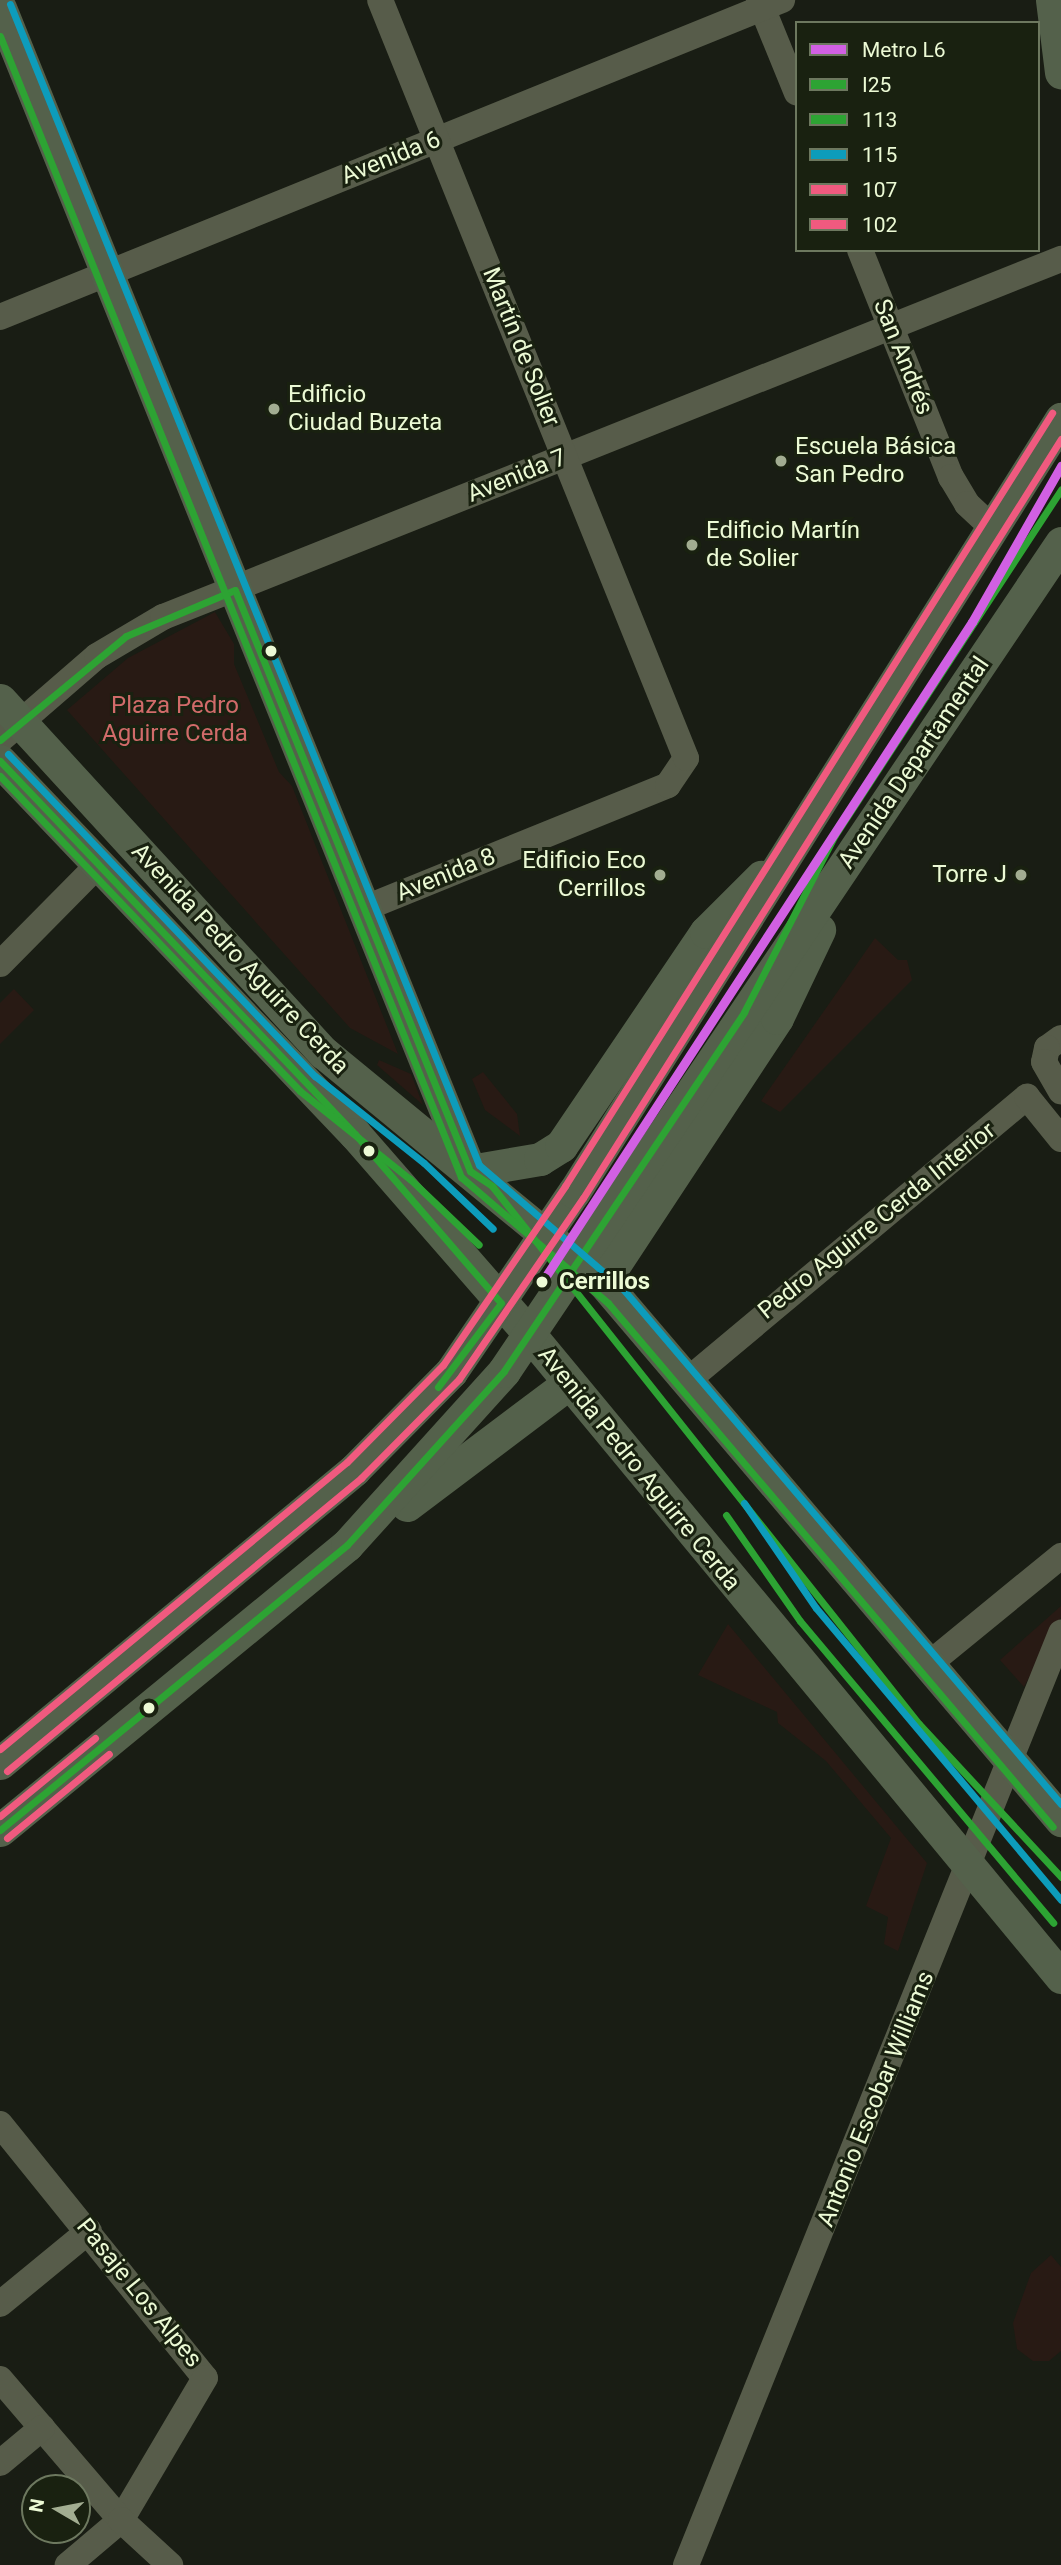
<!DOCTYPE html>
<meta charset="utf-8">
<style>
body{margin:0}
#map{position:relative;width:1061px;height:2565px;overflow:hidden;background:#191d14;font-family:Roboto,sans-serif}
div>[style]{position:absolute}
.green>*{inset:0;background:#281a14}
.minor>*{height:26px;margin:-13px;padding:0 13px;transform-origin:13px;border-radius:13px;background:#575c4a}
.major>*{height:33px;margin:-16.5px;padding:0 16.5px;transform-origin:16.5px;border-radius:16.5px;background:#54614b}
.bus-1>*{height:7px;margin:-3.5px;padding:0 3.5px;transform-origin:3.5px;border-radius:3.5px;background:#2da333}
.bus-2>*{height:7px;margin:-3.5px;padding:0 3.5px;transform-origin:3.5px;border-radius:3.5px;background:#2da333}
.bus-3>*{height:7px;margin:-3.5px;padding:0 3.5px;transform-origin:3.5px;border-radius:3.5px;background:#0d9cbb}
.bus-4>*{height:7px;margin:-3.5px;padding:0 3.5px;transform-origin:3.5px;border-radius:3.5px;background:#f05a7f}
.bus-5>*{height:7px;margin:-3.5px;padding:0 3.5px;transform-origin:3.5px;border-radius:3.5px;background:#f05a7f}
.metro-1>*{height:9px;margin:-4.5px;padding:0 4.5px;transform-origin:4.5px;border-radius:4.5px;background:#d160e3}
.dots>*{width:19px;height:19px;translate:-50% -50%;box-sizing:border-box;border:4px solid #192110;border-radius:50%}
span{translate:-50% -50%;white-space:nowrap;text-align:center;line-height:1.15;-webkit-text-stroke:6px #192110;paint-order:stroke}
.street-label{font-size:24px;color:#ecfad5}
.poi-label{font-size:24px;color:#ecfad5}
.left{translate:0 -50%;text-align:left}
.right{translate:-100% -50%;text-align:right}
.park-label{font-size:24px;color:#d16b6a}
.stop-label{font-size:24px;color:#ecfad5;font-weight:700}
.legend{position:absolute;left:795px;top:21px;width:245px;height:231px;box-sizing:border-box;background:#192110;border:2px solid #6d785f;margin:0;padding:9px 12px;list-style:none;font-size:21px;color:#ecfad5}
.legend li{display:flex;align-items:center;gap:14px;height:35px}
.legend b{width:35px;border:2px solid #6d785f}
.north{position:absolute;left:21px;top:2474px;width:70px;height:70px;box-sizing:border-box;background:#192110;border:2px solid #6d785f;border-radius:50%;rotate:280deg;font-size:19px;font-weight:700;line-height:28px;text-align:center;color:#ecfad5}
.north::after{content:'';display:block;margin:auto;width:24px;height:32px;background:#a2ad91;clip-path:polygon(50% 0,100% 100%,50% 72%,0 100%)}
</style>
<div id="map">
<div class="green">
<div style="clip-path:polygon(215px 612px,234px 644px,234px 664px,279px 772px,292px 786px,398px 1054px,350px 1028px,67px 710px,128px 658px)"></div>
<div style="clip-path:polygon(875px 938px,898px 960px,907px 960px,912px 980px,780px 1112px,761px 1101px)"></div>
<div style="clip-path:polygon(14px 989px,34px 1010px,0 1044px,0 1003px)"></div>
<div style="clip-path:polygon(379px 1060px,411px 1074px,423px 1105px,377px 1065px)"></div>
<div style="clip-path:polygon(483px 1072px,517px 1114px,520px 1136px,485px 1110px,472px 1079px)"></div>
<div style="clip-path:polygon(1061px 1606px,1061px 1617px,1024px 1687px,1000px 1660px)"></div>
<div style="clip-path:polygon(728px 1624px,927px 1863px,898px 1951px,884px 1944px,888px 1917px,866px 1906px,891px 1838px,826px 1761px,778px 1723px,777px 1712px,698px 1675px)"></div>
<div style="clip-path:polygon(1051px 2255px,1061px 2267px,1061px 2351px,1049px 2361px,1033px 2361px,1017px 2349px,1013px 2323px,1031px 2273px)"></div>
</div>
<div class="minor">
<div style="left:759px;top:0;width:100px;rotate:67.8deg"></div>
<div style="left:860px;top:250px;width:245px;rotate:68.2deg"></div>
<div style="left:951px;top:477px;width:31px;rotate:59deg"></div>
<div style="left:967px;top:504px;width:38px;rotate:43deg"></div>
<div style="left:0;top:317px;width:844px;rotate:-22.07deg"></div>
<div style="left:0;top:740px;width:128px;rotate:-40.9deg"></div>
<div style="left:97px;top:656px;width:77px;rotate:-30.6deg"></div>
<div style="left:163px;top:617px;width:967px;rotate:-21.74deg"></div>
<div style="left:363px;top:909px;width:329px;rotate:-22.1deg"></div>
<div style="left:668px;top:785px;width:32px;rotate:-56deg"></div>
<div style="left:686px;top:758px;width:817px;rotate:-111.98deg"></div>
<div style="left:0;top:964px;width:139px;rotate:-45.3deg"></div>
<div style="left:1061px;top:1038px;width:17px;rotate:144deg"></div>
<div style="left:1047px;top:1048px;width:14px;rotate:102deg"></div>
<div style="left:1044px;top:1062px;width:34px;rotate:60deg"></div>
<div style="left:688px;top:1380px;width:442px;rotate:-39.9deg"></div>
<div style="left:1027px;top:1097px;width:54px;rotate:51deg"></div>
<div style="left:929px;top:1664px;width:171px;rotate:-39.3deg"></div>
<div style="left:0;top:2124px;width:326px;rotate:51.1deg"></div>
<div style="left:205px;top:2378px;width:165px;rotate:120.6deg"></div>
<div style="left:121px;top:2520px;width:70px;rotate:139.7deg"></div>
<div style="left:0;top:2304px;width:115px;rotate:-39.4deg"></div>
<div style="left:0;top:2379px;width:186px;rotate:49.4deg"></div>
<div style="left:121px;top:2520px;width:67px;rotate:42.6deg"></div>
<div style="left:0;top:2463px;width:55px;rotate:-39.8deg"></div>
<div style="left:686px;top:2565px;width:1005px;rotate:-68.08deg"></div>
</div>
<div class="major">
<div style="left:1052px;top:0;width:73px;rotate:82.9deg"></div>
<div style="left:0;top:8px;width:1254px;rotate:68deg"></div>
<div style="left:0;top:700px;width:479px;rotate:47.5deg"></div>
<div style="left:324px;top:1053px;width:361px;rotate:39.4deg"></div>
<div style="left:603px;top:1282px;width:707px;rotate:49.59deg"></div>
<div style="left:0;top:761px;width:515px;rotate:46.42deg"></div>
<div style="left:355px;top:1134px;width:268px;rotate:48.9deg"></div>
<div style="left:531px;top:1336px;width:832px;rotate:50.41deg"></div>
<div style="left:470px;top:1171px;width:71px;rotate:-9.7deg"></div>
<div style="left:540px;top:1159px;width:25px;rotate:-32deg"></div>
<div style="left:561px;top:1146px;width:258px;rotate:-55.9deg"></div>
<div style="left:706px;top:932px;width:78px;rotate:-45deg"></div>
<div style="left:603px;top:1282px;width:316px;rotate:-56.6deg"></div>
<div style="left:777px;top:1018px;width:98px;rotate:-64.5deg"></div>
<div style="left:407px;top:1505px;width:203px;rotate:-37deg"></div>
<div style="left:0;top:1763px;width:460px;rotate:-39.6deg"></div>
<div style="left:354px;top:1470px;width:138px;rotate:-45.3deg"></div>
<div style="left:451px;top:1372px;width:218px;rotate:-55.7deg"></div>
<div style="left:574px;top:1192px;width:914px;rotate:-57.79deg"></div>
<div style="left:0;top:1830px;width:449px;rotate:-39.4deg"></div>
<div style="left:347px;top:1545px;width:234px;rotate:-47.9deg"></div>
<div style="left:504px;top:1371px;width:998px;rotate:-56.07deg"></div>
</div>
<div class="bus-1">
<div style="left:0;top:740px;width:163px;rotate:-39.5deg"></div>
<div style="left:126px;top:636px;width:118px;rotate:-22.9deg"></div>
<div style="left:235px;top:590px;width:627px;rotate:67.98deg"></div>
<div style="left:470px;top:1171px;width:27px;rotate:34deg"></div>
<div style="left:492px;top:1186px;width:687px;rotate:51.56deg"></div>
<div style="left:919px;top:1724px;width:209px;rotate:47.1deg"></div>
<div style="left:0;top:761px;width:515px;rotate:46.42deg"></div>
<div style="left:355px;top:1134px;width:223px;rotate:49.2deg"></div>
<div style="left:501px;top:1303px;width:105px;rotate:126.9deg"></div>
<div style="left:0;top:1830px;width:449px;rotate:-39.4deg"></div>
<div style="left:347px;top:1545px;width:234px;rotate:-47.9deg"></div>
<div style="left:504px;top:1371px;width:432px;rotate:-56.2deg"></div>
<div style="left:744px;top:1012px;width:199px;rotate:-62.8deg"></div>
<div style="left:835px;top:835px;width:413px;rotate:-56.8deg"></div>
</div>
<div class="bus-2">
<div style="left:0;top:36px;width:1231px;rotate:68deg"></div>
<div style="left:461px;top:1177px;width:194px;rotate:40.6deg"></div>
<div style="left:608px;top:1303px;width:687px;rotate:49.66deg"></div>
<div style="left:0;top:776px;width:435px;rotate:46.4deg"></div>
<div style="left:300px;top:1091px;width:141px;rotate:38.7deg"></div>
<div style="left:410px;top:1179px;width:95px;rotate:43.7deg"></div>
<div style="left:726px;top:1515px;width:129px;rotate:55.1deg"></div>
<div style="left:800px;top:1621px;width:394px;rotate:50deg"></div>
</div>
<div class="bus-3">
<div style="left:10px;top:4px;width:1252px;rotate:68deg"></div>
<div style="left:479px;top:1165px;width:190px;rotate:40.7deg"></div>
<div style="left:623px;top:1289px;width:676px;rotate:49.62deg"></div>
<div style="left:8px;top:754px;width:445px;rotate:46.4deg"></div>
<div style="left:315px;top:1076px;width:139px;rotate:38.6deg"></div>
<div style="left:424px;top:1163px;width:95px;rotate:43.7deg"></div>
<div style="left:744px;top:1503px;width:127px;rotate:55.6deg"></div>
<div style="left:816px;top:1608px;width:381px;rotate:50deg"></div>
</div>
<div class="bus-4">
<div style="left:7px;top:1771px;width:460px;rotate:-39.6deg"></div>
<div style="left:361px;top:1478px;width:139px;rotate:-45.3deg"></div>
<div style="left:459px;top:1379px;width:219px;rotate:-55.6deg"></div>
<div style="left:583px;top:1198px;width:897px;rotate:-57.8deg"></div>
<div style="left:7px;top:1838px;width:132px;rotate:-39.5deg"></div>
</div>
<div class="bus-5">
<div style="left:0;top:1749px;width:450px;rotate:-39.6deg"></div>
<div style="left:347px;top:1462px;width:136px;rotate:-45.3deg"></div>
<div style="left:443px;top:1365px;width:217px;rotate:-55.7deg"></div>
<div style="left:565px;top:1186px;width:914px;rotate:-57.79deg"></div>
<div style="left:0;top:1816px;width:123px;rotate:-39.4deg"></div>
</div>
<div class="metro-1">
<div style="left:542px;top:1282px;width:788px;rotate:-56.92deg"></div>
<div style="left:972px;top:622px;width:180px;rotate:-60.3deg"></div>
</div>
<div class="dots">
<div style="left:274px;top:409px;background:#a2ad91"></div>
<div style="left:781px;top:461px;background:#a2ad91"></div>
<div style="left:692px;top:545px;background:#a2ad91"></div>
<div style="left:271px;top:651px;background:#ecfad5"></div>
<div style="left:660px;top:875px;background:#a2ad91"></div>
<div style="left:1021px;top:875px;background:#a2ad91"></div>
<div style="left:369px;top:1151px;background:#ecfad5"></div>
<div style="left:542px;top:1282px;background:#ecfad5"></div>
<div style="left:149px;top:1708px;background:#ecfad5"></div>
</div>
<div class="street-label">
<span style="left:391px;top:158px;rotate:-22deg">Avenida 6</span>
<span style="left:521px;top:347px;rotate:68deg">Martín de Solier</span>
<span style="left:903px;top:357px;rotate:68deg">San Andrés</span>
<span style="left:517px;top:476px;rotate:-22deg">Avenida 7</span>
<span style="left:914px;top:763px;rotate:-56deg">Avenida Departamental</span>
<span style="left:446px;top:875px;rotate:-22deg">Avenida 8</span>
<span style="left:240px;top:959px;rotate:47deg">Avenida Pedro Aguirre Cerda</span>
<span style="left:877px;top:1221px;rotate:-39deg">Pedro Aguirre Cerda Interior</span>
<span style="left:639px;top:1469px;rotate:51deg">Avenida Pedro Aguirre Cerda</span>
<span style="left:876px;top:2099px;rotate:-68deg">Antonio Escobar Williams</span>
<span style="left:139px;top:2293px;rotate:51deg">Pasaje Los Alpes</span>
</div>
<div class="poi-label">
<span class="left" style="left:288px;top:409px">Edificio<br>Ciudad Buzeta</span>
<span class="left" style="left:795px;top:461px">Escuela Básica<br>San Pedro</span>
<span class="left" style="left:706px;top:545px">Edificio Martín<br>de Solier</span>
<span class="right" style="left:646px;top:875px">Edificio Eco<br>Cerrillos</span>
<span class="right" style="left:1007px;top:875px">Torre J</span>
</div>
<div class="park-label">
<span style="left:175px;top:720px">Plaza Pedro<br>Aguirre Cerda</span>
</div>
<div class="stop-label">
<span class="left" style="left:559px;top:1282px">Cerrillos</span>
</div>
<ul class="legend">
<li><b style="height:9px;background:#d160e3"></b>Metro L6</li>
<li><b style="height:9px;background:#2da333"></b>I25</li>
<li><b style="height:9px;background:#2da333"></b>113</li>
<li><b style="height:9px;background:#0d9cbb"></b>115</li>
<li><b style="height:9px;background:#f05a7f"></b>107</li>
<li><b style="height:9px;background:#f05a7f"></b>102</li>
</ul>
<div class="north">N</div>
</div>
